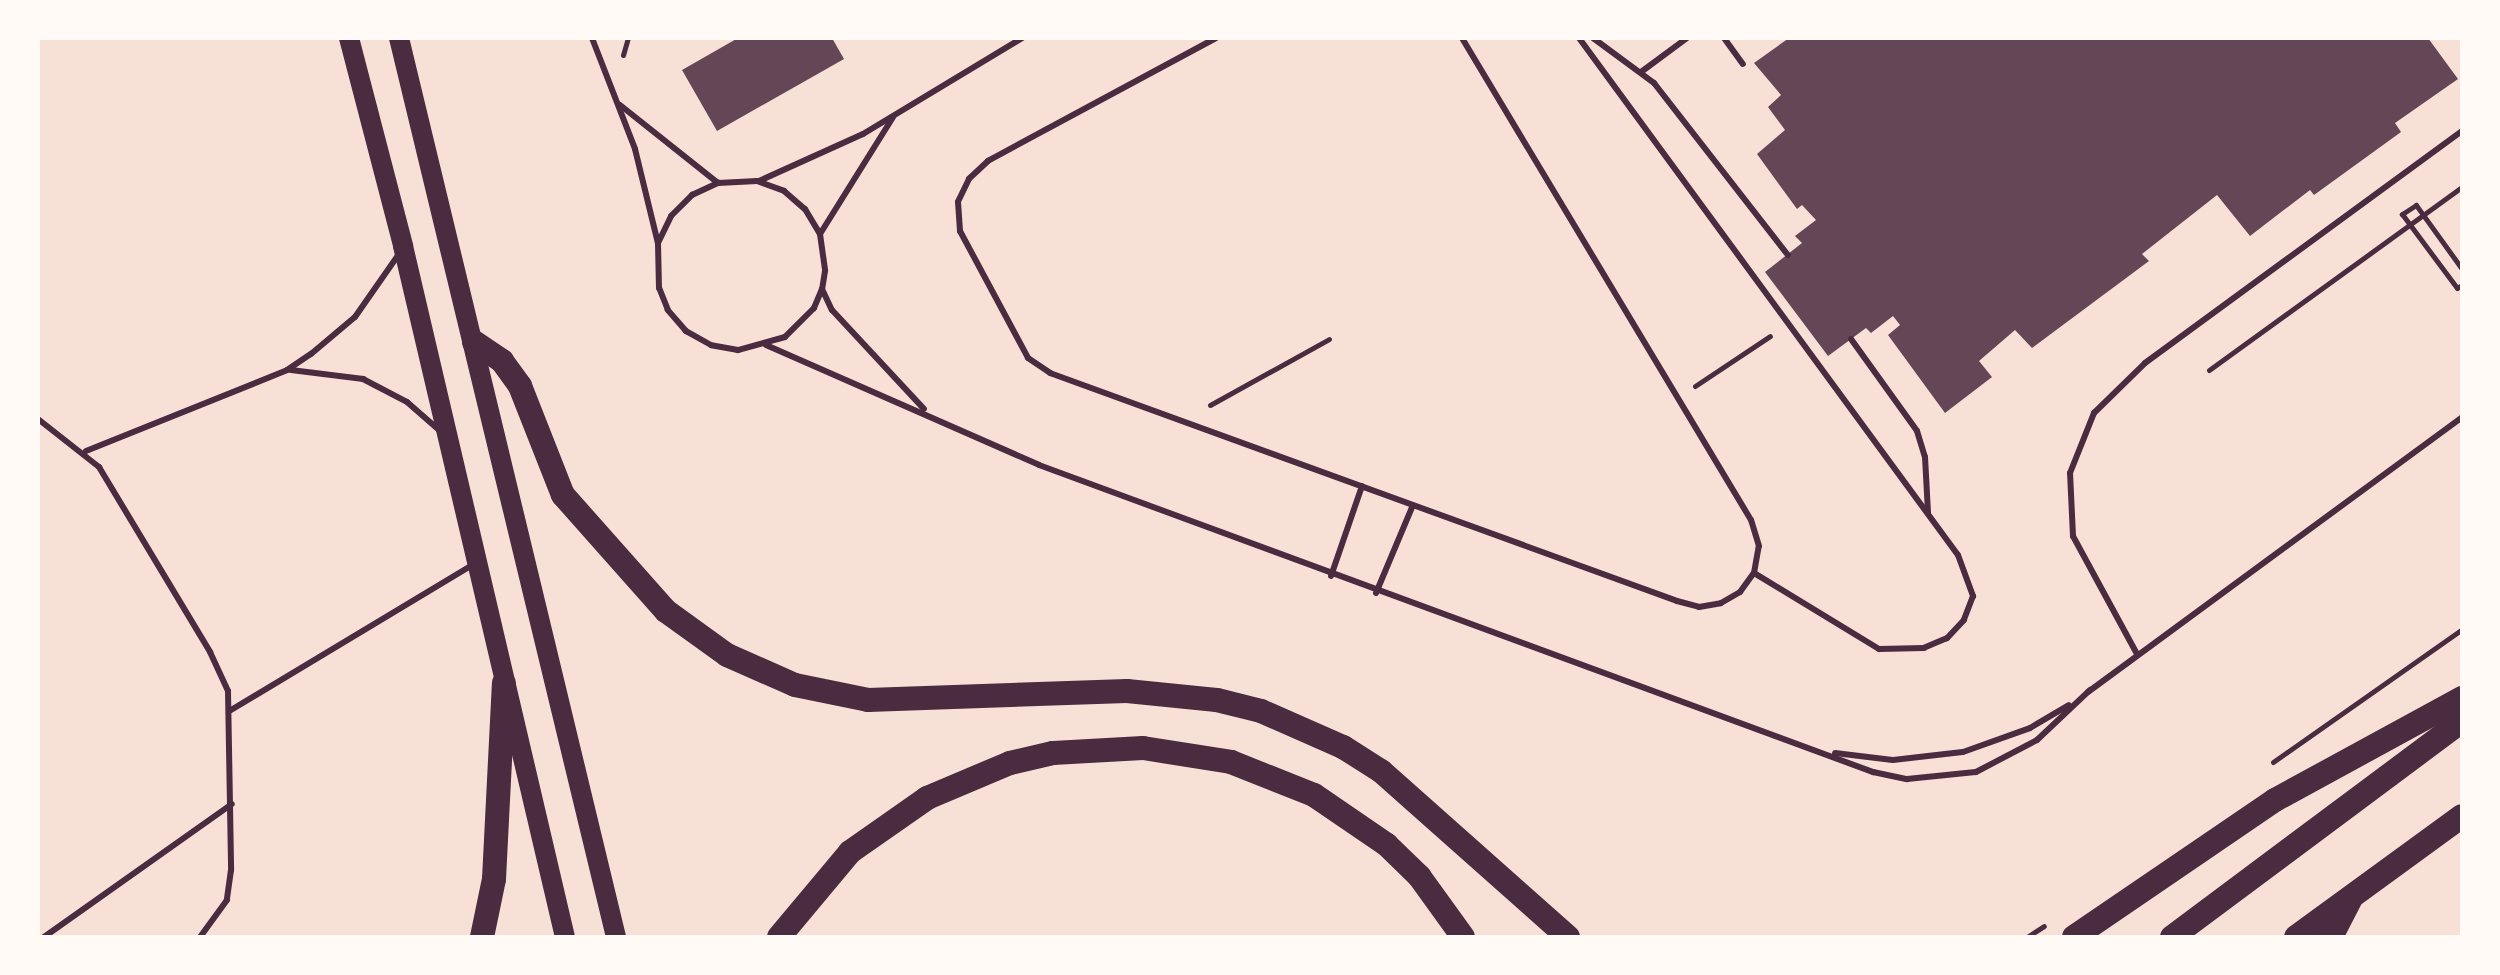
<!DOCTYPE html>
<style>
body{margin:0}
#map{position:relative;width:2500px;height:975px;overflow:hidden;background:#f7e1d7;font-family:Commissioner,sans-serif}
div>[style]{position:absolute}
.building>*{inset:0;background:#644757}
.path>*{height:5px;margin:-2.5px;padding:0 2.5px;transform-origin:2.5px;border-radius:2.5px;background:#4a2c40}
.service>*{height:6px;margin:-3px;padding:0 3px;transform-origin:3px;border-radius:3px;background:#4a2c40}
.primary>*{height:20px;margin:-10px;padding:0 10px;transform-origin:10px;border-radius:10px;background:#4a2c40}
.motorway>*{height:24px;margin:-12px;padding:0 12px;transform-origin:12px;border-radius:12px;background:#4a2c40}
span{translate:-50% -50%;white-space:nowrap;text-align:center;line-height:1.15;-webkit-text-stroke:6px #fffaf5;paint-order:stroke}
.frame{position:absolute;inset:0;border:40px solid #fffaf5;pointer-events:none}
</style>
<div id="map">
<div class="building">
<div style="clip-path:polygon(738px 38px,832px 38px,844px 59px,717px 131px,682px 70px)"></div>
<div style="clip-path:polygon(1789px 38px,2428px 38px,2458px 79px,2395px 123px,2401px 132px,2314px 195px,2310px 190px,2250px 236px,2217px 195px,2142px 254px,2149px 261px,2032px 348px,2015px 330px,1979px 361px,1992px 377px,1945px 413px,1888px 335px,1900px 325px,1893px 316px,1871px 333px,1866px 328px,1828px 356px,1765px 272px,1802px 243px,1795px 236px,1816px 220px,1802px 205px,1797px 209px,1757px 154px,1785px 130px,1768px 107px,1781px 95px,1754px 63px)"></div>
</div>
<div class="path">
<div style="left:623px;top:55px;width:18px;rotate:-74deg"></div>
<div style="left:2462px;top:269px;width:79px;rotate:-125.7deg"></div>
<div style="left:2416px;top:205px;width:17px;rotate:147deg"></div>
<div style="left:2402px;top:214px;width:92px;rotate:53.4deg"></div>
<div style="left:2457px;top:288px;width:6px;rotate:-31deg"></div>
<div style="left:2209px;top:370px;width:312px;rotate:-35.9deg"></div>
<div style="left:1695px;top:386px;width:90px;rotate:-33.7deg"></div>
<div style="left:1210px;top:405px;width:136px;rotate:-29deg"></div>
<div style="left:2273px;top:762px;width:231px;rotate:-35.1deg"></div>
<div style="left:2027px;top:937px;width:20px;rotate:-33deg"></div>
</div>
<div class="service">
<div style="left:592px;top:38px;width:119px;rotate:68.8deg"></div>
<div style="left:635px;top:149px;width:97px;rotate:76.3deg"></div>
<div style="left:1216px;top:38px;width:259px;rotate:151.7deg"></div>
<div style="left:988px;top:161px;width:26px;rotate:137deg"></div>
<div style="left:969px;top:179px;width:25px;rotate:116deg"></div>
<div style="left:958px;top:202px;width:29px;rotate:86deg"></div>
<div style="left:960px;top:231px;width:144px;rotate:61.8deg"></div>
<div style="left:1028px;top:358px;width:27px;rotate:34deg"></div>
<div style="left:1050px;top:373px;width:667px;rotate:19.98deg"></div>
<div style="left:1677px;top:601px;width:23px;rotate:15deg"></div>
<div style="left:1699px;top:607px;width:22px;rotate:-10deg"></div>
<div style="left:1721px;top:603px;width:22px;rotate:-30deg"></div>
<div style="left:1740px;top:592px;width:24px;rotate:-54deg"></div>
<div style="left:1754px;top:573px;width:27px;rotate:-80deg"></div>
<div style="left:1759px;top:546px;width:27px;rotate:-107deg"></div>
<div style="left:1751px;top:520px;width:562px;rotate:-120.95deg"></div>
<div style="left:1579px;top:38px;width:641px;rotate:53.76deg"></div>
<div style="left:1958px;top:555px;width:44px;rotate:69.9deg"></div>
<div style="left:1973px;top:596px;width:26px;rotate:111deg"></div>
<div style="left:1964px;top:620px;width:25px;rotate:133deg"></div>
<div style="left:1947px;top:638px;width:25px;rotate:157deg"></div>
<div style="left:1924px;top:648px;width:45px;rotate:178.7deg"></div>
<div style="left:1879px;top:649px;width:146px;rotate:-148.7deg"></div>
<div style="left:1593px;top:38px;width:76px;rotate:36.4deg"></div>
<div style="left:1654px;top:83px;width:218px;rotate:52.1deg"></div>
<div style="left:1724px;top:38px;width:32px;rotate:54deg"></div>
<div style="left:1641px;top:72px;width:57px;rotate:-36.5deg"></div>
<div style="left:620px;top:105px;width:125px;rotate:38.5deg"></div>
<div style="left:759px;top:181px;width:114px;rotate:-24.3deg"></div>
<div style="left:863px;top:134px;width:186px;rotate:-31.1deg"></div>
<div style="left:820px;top:234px;width:138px;rotate:-58deg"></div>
<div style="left:822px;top:289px;width:21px;rotate:113deg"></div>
<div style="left:814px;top:308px;width:41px;rotate:135deg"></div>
<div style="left:785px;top:337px;width:49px;rotate:164.5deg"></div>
<div style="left:738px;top:350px;width:27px;rotate:-170deg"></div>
<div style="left:711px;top:345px;width:29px;rotate:-151deg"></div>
<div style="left:686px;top:331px;width:28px;rotate:-131deg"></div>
<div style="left:668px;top:310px;width:24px;rotate:-112deg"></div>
<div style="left:659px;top:288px;width:45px;rotate:-91.3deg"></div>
<div style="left:658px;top:243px;width:30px;rotate:-64deg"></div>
<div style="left:671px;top:216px;width:30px;rotate:-45deg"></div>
<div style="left:692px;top:195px;width:29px;rotate:-25deg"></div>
<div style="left:718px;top:183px;width:39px;rotate:-3deg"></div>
<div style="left:757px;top:181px;width:29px;rotate:20deg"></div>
<div style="left:784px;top:191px;width:28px;rotate:41deg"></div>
<div style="left:805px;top:209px;width:29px;rotate:59deg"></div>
<div style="left:820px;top:234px;width:37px;rotate:82deg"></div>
<div style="left:825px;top:271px;width:18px;rotate:99deg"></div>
<div style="left:822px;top:289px;width:23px;rotate:65deg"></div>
<div style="left:832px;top:310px;width:135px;rotate:47.1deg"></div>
<div style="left:1851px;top:339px;width:113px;rotate:54.3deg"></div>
<div style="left:1917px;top:431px;width:27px;rotate:73deg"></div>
<div style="left:1925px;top:457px;width:56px;rotate:86.9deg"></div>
<div style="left:766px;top:345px;width:298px;rotate:23.7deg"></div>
<div style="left:1039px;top:465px;width:889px;rotate:20.21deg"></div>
<div style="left:1873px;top:772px;width:35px;rotate:12deg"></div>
<div style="left:1907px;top:779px;width:69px;rotate:-5.8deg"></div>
<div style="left:1976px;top:772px;width:69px;rotate:-27.7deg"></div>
<div style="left:2037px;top:740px;width:73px;rotate:-43.3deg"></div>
<div style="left:291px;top:370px;width:73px;rotate:7.1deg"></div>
<div style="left:363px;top:379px;width:50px;rotate:27.6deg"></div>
<div style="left:407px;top:402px;width:41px;rotate:41.1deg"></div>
<div style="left:38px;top:419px;width:78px;rotate:38.2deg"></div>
<div style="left:99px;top:467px;width:216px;rotate:59deg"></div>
<div style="left:210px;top:652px;width:43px;rotate:65.2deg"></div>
<div style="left:228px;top:691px;width:179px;rotate:89deg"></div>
<div style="left:231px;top:870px;width:30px;rotate:98deg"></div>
<div style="left:227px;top:900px;width:46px;rotate:126.1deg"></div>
<div style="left:86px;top:451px;width:217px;rotate:-21.9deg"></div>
<div style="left:287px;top:370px;width:29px;rotate:-34deg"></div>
<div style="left:311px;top:354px;width:57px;rotate:-40.1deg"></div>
<div style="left:355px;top:317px;width:77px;rotate:-55.1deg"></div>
<div style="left:1331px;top:576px;width:95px;rotate:-71deg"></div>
<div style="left:1376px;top:593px;width:95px;rotate:-67.2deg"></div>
<div style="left:2137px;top:654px;width:134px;rotate:-118.5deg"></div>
<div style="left:2073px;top:536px;width:63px;rotate:-92.7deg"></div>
<div style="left:2070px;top:473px;width:65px;rotate:-68.2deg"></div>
<div style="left:2094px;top:413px;width:71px;rotate:-44.4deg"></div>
<div style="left:2145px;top:363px;width:393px;rotate:-36.2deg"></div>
<div style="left:2088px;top:692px;width:464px;rotate:-36.3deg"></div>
<div style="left:231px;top:710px;width:283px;rotate:-31deg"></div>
<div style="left:1835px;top:753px;width:58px;rotate:6.9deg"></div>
<div style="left:1893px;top:760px;width:70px;rotate:-6.5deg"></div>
<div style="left:1963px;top:752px;width:71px;rotate:-19.7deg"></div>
<div style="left:2030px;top:728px;width:45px;rotate:-30.5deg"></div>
<div style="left:44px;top:937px;width:230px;rotate:-35.3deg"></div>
</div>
<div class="primary">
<div style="left:349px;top:38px;width:215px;rotate:75.4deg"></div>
<div style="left:403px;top:246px;width:710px;rotate:76.81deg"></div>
<div style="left:399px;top:38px;width:925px;rotate:76.43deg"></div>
</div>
<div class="motorway">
<div style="left:474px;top:342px;width:34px;rotate:34deg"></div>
<div style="left:502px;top:361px;width:31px;rotate:54deg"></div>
<div style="left:520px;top:386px;width:117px;rotate:68.5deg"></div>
<div style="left:563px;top:495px;width:155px;rotate:48.4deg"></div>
<div style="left:666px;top:611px;width:75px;rotate:35.8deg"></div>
<div style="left:727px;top:655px;width:74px;rotate:23.8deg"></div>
<div style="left:795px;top:685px;width:75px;rotate:11.6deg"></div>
<div style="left:868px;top:700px;width:259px;rotate:-2deg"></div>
<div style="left:1127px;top:691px;width:90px;rotate:5.7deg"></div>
<div style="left:1217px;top:700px;width:45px;rotate:14deg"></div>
<div style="left:1261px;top:711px;width:90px;rotate:23.7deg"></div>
<div style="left:1343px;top:747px;width:45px;rotate:32.3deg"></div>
<div style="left:1381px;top:771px;width:250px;rotate:41.6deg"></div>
<div style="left:482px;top:937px;width:59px;rotate:-78.3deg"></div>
<div style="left:494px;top:879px;width:196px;rotate:-87.1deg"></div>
<div style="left:779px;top:937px;width:111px;rotate:-50.1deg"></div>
<div style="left:850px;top:852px;width:94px;rotate:-35deg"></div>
<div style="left:927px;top:798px;width:90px;rotate:-22.9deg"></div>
<div style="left:1010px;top:763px;width:44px;rotate:-13.1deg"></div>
<div style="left:1053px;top:753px;width:90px;rotate:-3.2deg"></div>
<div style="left:1143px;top:748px;width:89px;rotate:9deg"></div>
<div style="left:1231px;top:762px;width:89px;rotate:21.7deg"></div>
<div style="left:1314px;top:795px;width:88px;rotate:34.4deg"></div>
<div style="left:1387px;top:845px;width:45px;rotate:44.1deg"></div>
<div style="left:1419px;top:876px;width:75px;rotate:54.2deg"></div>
<div style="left:2074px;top:937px;width:243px;rotate:-34.3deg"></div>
<div style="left:2275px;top:800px;width:213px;rotate:-28.6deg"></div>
<div style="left:2172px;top:937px;width:362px;rotate:-36.7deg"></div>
<div style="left:2296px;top:937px;width:205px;rotate:-36.1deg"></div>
<div style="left:2331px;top:937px;width:42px;rotate:-62.8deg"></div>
</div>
<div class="frame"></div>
</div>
